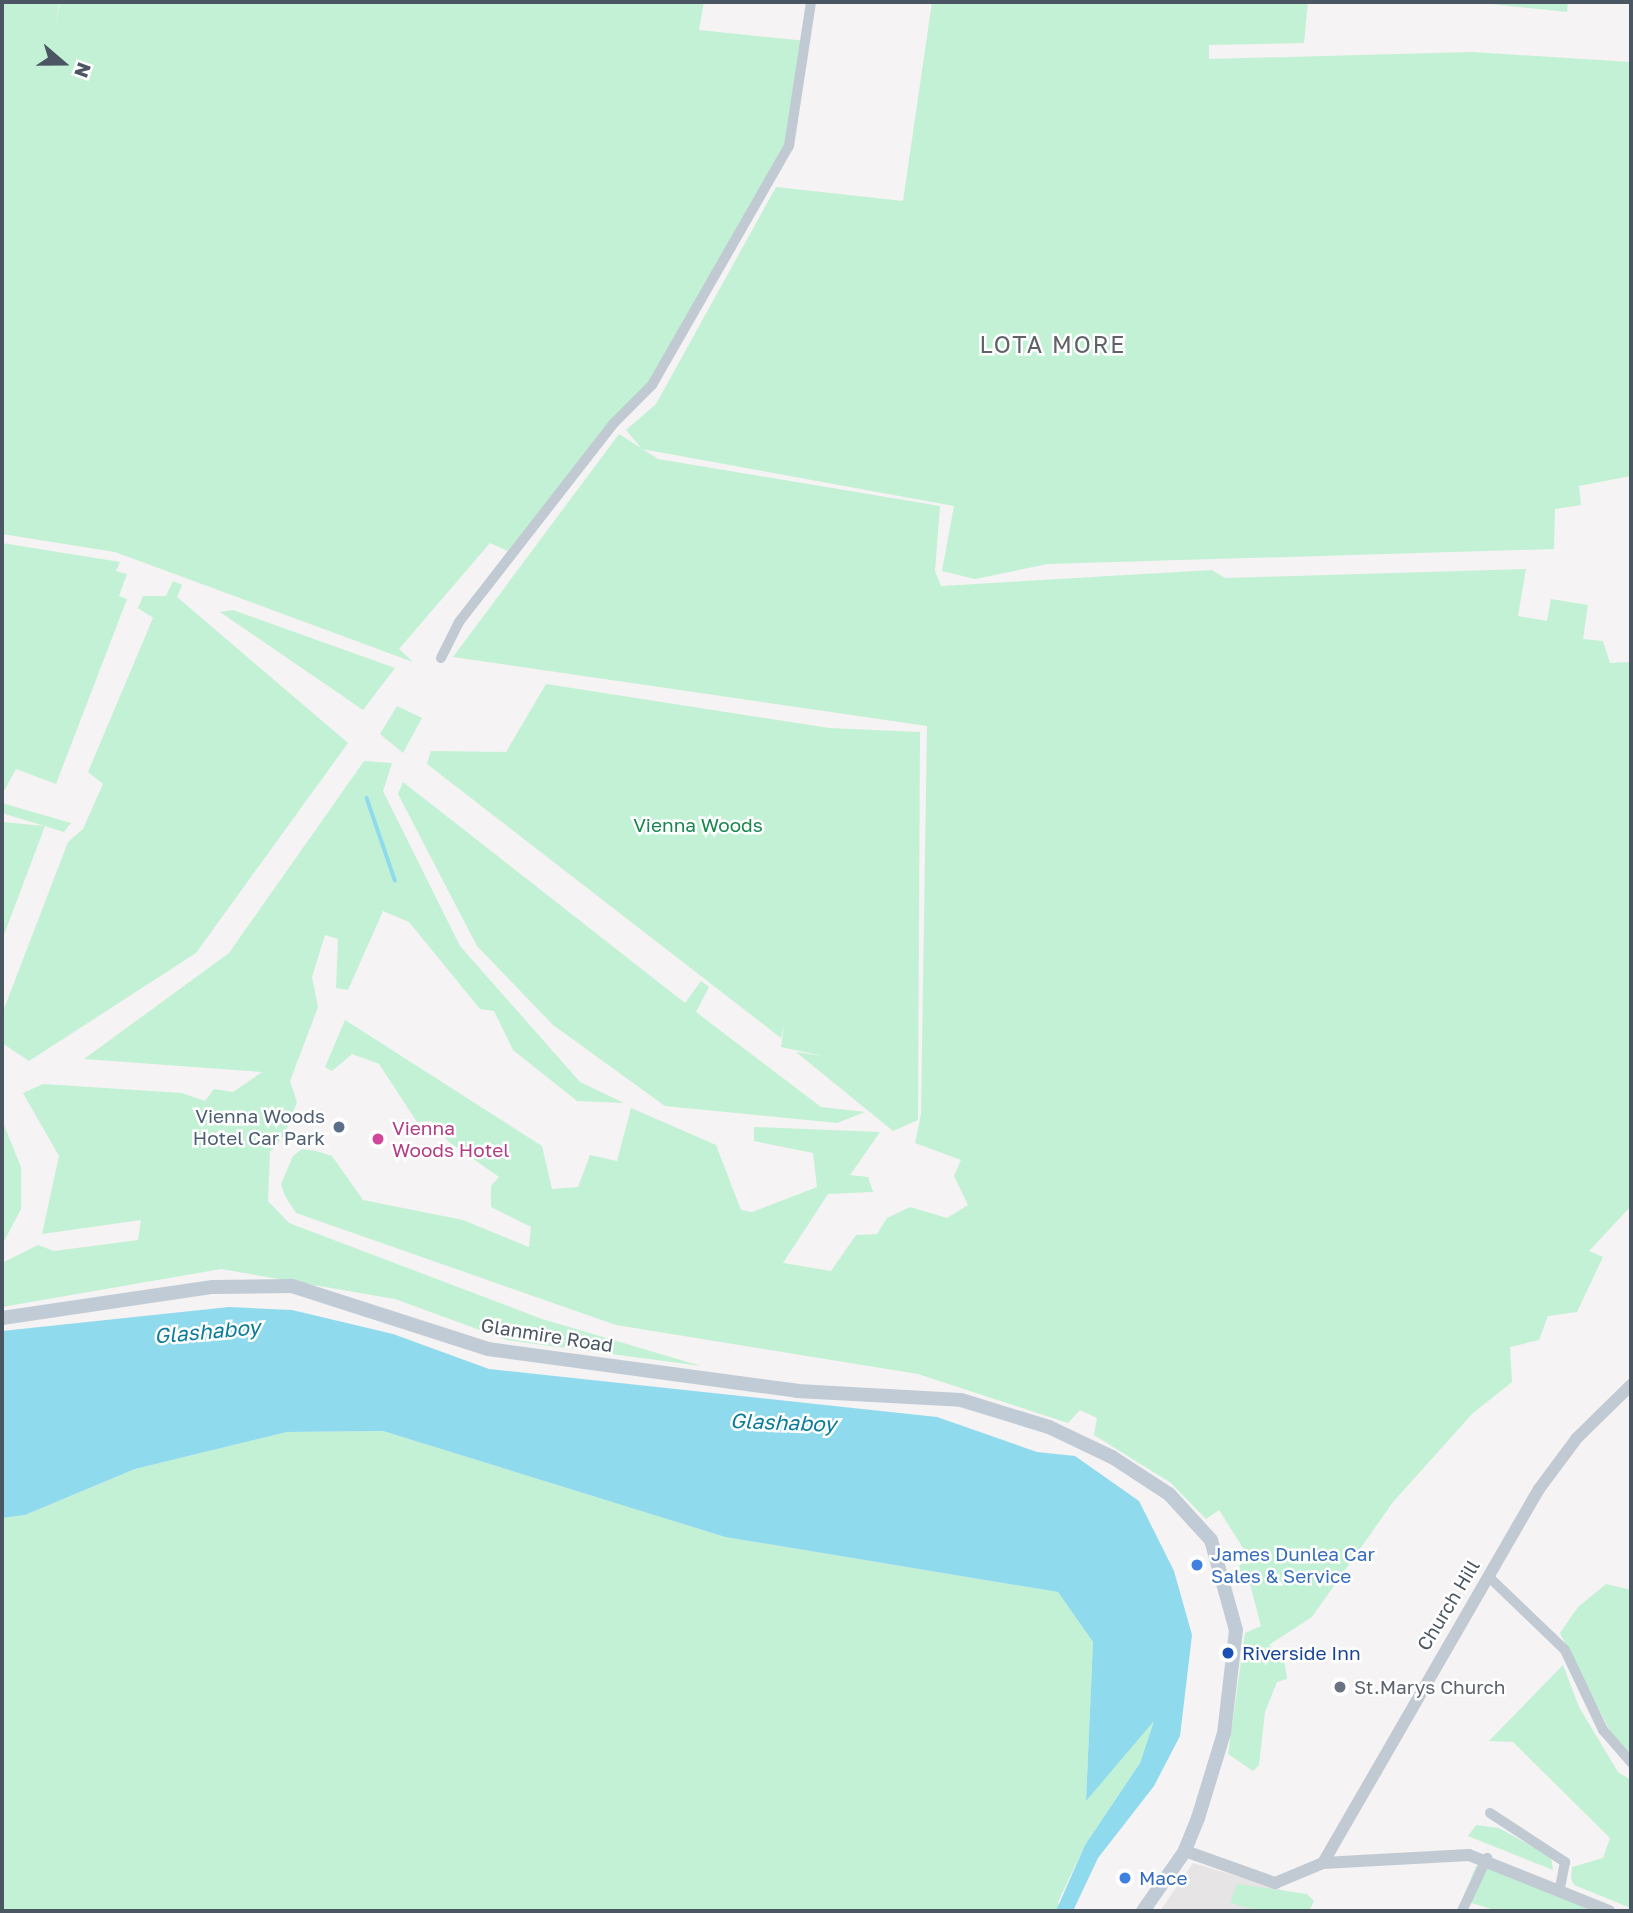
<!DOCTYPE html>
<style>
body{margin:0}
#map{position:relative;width:1633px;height:1913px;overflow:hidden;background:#f5f3f3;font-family:"Golos Text",sans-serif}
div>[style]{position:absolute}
.education>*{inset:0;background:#e6e4e5}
.green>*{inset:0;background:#c3f1d5}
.water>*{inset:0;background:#90daee}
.stream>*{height:3.5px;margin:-1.75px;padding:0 1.75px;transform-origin:1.75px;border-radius:1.75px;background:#90daee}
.minor>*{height:10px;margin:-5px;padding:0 5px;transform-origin:5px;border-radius:5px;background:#c1cad2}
.tertiary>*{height:12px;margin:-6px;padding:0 6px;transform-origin:6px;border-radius:6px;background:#c1cad2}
.secondary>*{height:14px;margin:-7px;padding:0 7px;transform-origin:7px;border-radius:7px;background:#c1cbd6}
.dots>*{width:19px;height:19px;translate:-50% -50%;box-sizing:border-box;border:4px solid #fff;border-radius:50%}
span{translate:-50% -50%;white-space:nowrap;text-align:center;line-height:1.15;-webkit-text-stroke:5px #fff;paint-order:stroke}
.park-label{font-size:19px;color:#17864f}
.service-label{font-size:19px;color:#4e5e75}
.right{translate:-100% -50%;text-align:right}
.hotel-label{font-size:19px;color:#b23c85}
.left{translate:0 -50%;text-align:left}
.street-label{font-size:19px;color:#4a5661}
.shop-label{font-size:19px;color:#366cbe}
.transit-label{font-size:19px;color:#164399}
.worship-label{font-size:19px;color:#5b616d}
.water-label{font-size:21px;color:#0c7c9b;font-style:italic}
.quarter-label{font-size:23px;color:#5f6368;letter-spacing:2px}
.frame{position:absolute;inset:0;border:4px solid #4a5661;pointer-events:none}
.north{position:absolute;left:28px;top:28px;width:70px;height:70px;-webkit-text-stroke:5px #fff;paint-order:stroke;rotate:110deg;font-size:19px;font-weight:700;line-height:28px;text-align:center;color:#4a5661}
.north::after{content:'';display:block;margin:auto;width:24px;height:32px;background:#4a5661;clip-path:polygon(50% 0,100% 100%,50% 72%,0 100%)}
</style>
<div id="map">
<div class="education">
<div style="clip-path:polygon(1193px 1863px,1289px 1892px,1285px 1911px,1160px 1911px)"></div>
</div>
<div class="green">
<div style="clip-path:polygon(2px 2px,59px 2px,56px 24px,60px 2px,704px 2px,699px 30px,806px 41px,792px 139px,637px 406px,613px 422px,510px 552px,490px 543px,399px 649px,413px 662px,115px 552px,2px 534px)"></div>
<div style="clip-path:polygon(932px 2px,1308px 2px,1304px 43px,1209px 45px,1209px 59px,1472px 52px,1631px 62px,1631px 476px,1579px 486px,1581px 505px,1555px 509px,1554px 549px,1048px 564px,975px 579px,942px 571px,954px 506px,642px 449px,626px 430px,656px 404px,776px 187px,903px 201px)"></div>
<div style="clip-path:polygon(1472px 2px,1568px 2px,1567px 12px)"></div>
<div style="clip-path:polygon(619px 434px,658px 459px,940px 506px,935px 571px,941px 586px,1212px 570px,1225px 578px,1526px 569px,1518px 616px,1547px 621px,1551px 599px,1588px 605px,1583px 639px,1603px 641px,1610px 663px,1631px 662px,1631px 1206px,1589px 1251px,1603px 1257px,1577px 1312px,1548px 1316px,1539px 1340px,1510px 1347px,1512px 1382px,1472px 1414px,1393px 1502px,1312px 1617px,1269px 1645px,1284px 1658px,1287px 1679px,1277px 1682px,1265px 1712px,1259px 1765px,1253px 1771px,1228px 1754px,1245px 1633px,1261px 1626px,1250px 1584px,1238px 1568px,1248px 1556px,1219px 1510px,1206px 1519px,1171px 1483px,1094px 1435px,1097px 1418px,1080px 1410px,1068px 1423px,918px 1374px,616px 1325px,296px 1213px,285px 1196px,281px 1184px,293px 1156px,302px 1149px,316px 1151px,332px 1156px,363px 1200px,463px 1220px,529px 1247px,531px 1227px,491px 1207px,491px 1186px,499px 1177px,449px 1142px,431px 1121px,417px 1122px,379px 1064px,352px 1054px,332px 1071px,325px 1067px,345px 1020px,542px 1146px,552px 1189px,578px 1187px,590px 1155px,617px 1161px,631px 1108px,716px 1145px,741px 1210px,752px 1212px,817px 1187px,813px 1153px,754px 1141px,754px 1127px,880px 1132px,850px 1175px,868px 1177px,873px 1192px,828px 1194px,783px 1263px,831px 1271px,856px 1235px,877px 1234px,887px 1218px,910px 1207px,947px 1218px,968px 1205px,954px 1176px,961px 1160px,915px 1143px,921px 1114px,927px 726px,453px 657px)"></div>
<div style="clip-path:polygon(2px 543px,120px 562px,116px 571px,127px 574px,119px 596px,127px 599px,56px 784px,16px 769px,2px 795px)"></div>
<div style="clip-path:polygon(173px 581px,182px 585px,177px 597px,348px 743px,196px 953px,29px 1061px,2px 1043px,2px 1014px,68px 842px,83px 829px,103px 784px,88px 772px,153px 618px,138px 608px,143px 596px,166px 596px)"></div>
<div style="clip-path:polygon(233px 610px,395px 668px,363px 710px,220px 612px)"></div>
<div style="clip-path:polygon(546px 684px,829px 728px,920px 732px,918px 1120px,893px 1131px,796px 1052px,823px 1056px,781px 1047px,784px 1025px,781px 1038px,427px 764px,431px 751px,506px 752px)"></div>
<div style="clip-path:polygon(397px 706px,422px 718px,403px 753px,380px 734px)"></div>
<div style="clip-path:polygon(364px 761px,392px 763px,383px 791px,460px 946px,580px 1082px,624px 1103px,577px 1101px,513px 1050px,494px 1011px,480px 1009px,409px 922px,383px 911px,348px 990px,336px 988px,338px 939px,325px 935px,312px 977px,318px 1007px,290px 1081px,297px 1102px,284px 1136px,270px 1152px,268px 1201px,289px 1223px,542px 1319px,701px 1366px,507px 1340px,395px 1299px,221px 1269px,2px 1307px,2px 1263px,38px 1245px,54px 1251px,138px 1240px,141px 1220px,42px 1234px,59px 1156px,23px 1093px,43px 1084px,182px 1093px,205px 1101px,214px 1089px,233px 1092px,262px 1072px,84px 1059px,229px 953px)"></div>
<div style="clip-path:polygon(403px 782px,685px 1003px,701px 981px,709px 987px,696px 1012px,821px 1107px,865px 1112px,837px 1123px,665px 1106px,553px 1025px,477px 946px,398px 794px)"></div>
<div style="clip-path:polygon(2px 803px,71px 823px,64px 832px,2px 813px)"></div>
<div style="clip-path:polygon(2px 822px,45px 826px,2px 940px)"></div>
<div style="clip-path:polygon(2px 1120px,21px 1167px,21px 1209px,2px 1245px)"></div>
<div style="clip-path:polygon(383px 1431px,725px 1537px,1058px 1592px,1093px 1642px,1086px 1800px,1155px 1718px,1140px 1763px,1085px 1845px,1058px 1902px,1061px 1911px,2px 1911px,2px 1518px,25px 1515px,135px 1469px,287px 1432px)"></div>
<div style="clip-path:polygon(1606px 1584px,1631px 1590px,1631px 1756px,1614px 1739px,1560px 1633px,1578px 1607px)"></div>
<div style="clip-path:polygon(1563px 1665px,1579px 1707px,1618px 1772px,1631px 1780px,1631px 1908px,1574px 1885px,1571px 1878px,1572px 1867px,1603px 1858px,1610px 1838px,1513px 1742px,1489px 1741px)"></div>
<div style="clip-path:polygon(1476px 1825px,1499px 1828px,1551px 1857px,1553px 1870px,1468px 1836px)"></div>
<div style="clip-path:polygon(1476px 1866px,1495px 1866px,1600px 1911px,1498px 1911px,1462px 1900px)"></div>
<div style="clip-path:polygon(1237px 1884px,1307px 1894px,1314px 1901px,1309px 1911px,1260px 1911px,1230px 1903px)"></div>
</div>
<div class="water">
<div style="clip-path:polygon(229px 1307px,292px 1310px,393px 1334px,489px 1369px,937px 1417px,1037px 1452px,1075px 1456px,1139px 1501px,1174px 1571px,1192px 1635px,1180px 1736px,1154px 1786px,1098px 1858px,1073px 1911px,1056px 1911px,1085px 1845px,1140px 1763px,1154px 1721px,1086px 1801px,1093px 1642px,1058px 1592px,725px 1537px,383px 1431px,287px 1432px,135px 1469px,25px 1515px,2px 1518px,2px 1331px)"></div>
</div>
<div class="stream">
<div style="left:367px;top:798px;width:87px;rotate:71.1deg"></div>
</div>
<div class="minor">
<div style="left:441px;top:658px;width:40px;rotate:-63.4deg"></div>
<div style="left:459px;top:622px;width:252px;rotate:-52.1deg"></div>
<div style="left:614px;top:423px;width:54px;rotate:-45deg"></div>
<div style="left:652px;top:385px;width:275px;rotate:-60.2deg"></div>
<div style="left:789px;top:146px;width:146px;rotate:-81.3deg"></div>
<div style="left:1488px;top:1576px;width:107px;rotate:43.9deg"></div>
<div style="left:1565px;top:1650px;width:89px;rotate:64.6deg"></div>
<div style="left:1603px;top:1730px;width:43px;rotate:48.8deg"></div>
<div style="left:1490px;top:1813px;width:90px;rotate:33.2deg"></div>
<div style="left:1565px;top:1862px;width:26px;rotate:101deg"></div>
<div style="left:1462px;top:1911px;width:59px;rotate:-64.7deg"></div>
</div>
<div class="tertiary">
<div style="left:1185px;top:1851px;width:96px;rotate:19.6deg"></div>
<div style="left:1275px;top:1883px;width:52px;rotate:-22.6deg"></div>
<div style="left:1323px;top:1863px;width:146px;rotate:-3.1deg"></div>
<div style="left:1469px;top:1855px;width:151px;rotate:21.8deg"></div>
<div style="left:1323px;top:1863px;width:432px;rotate:-60deg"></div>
<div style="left:1539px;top:1489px;width:64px;rotate:-53.3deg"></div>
<div style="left:1577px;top:1438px;width:76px;rotate:-44.5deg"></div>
</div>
<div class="secondary">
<div style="left:2px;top:1318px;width:213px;rotate:-8.4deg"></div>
<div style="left:213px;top:1287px;width:79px;rotate:-0.7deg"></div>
<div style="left:292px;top:1286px;width:206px;rotate:17.8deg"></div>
<div style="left:488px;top:1349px;width:312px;rotate:7.7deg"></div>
<div style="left:797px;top:1391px;width:164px;rotate:3.1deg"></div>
<div style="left:961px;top:1400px;width:92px;rotate:17.1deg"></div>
<div style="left:1049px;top:1427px;width:70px;rotate:25.5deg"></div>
<div style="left:1112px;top:1457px;width:68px;rotate:33deg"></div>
<div style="left:1169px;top:1494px;width:62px;rotate:47.6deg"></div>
<div style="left:1211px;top:1540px;width:93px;rotate:74.5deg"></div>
<div style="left:1236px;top:1630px;width:104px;rotate:96.6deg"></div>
<div style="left:1224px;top:1733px;width:89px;rotate:107deg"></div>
<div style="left:1198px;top:1818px;width:35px;rotate:112deg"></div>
<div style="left:1185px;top:1851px;width:73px;rotate:125deg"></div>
</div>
<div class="dots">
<div style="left:339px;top:1127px;background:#5c6f8a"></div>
<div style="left:378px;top:1139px;background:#d1479c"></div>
<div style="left:1197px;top:1565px;background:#3f7fe0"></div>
<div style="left:1228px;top:1653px;background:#1a4fb4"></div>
<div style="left:1340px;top:1687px;background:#6b7280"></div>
<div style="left:1125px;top:1878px;background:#3f7fe0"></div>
</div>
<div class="park-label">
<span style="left:698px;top:825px">Vienna Woods</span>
</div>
<div class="service-label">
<span class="right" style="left:325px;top:1127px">Vienna Woods<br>Hotel Car Park</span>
</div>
<div class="hotel-label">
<span class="left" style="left:392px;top:1139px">Vienna<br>Woods Hotel</span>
</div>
<div class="street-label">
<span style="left:547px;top:1335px;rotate:9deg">Glanmire Road</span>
<span style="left:1448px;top:1605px;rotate:-59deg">Church Hill</span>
</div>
<div class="shop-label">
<span class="left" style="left:1211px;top:1565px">James Dunlea Car<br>Sales &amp; Service</span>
<span class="left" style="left:1139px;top:1878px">Mace</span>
</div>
<div class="transit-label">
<span class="left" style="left:1242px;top:1653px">Riverside Inn</span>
</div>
<div class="worship-label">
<span class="left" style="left:1354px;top:1687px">St.Marys Church</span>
</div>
<div class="water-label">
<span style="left:207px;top:1331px;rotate:-5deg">Glashaboy</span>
<span style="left:783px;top:1422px;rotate:2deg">Glashaboy</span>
</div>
<div class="quarter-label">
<span style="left:1053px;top:344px">LOTA MORE</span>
</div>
<div class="frame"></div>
<div class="north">N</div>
</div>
